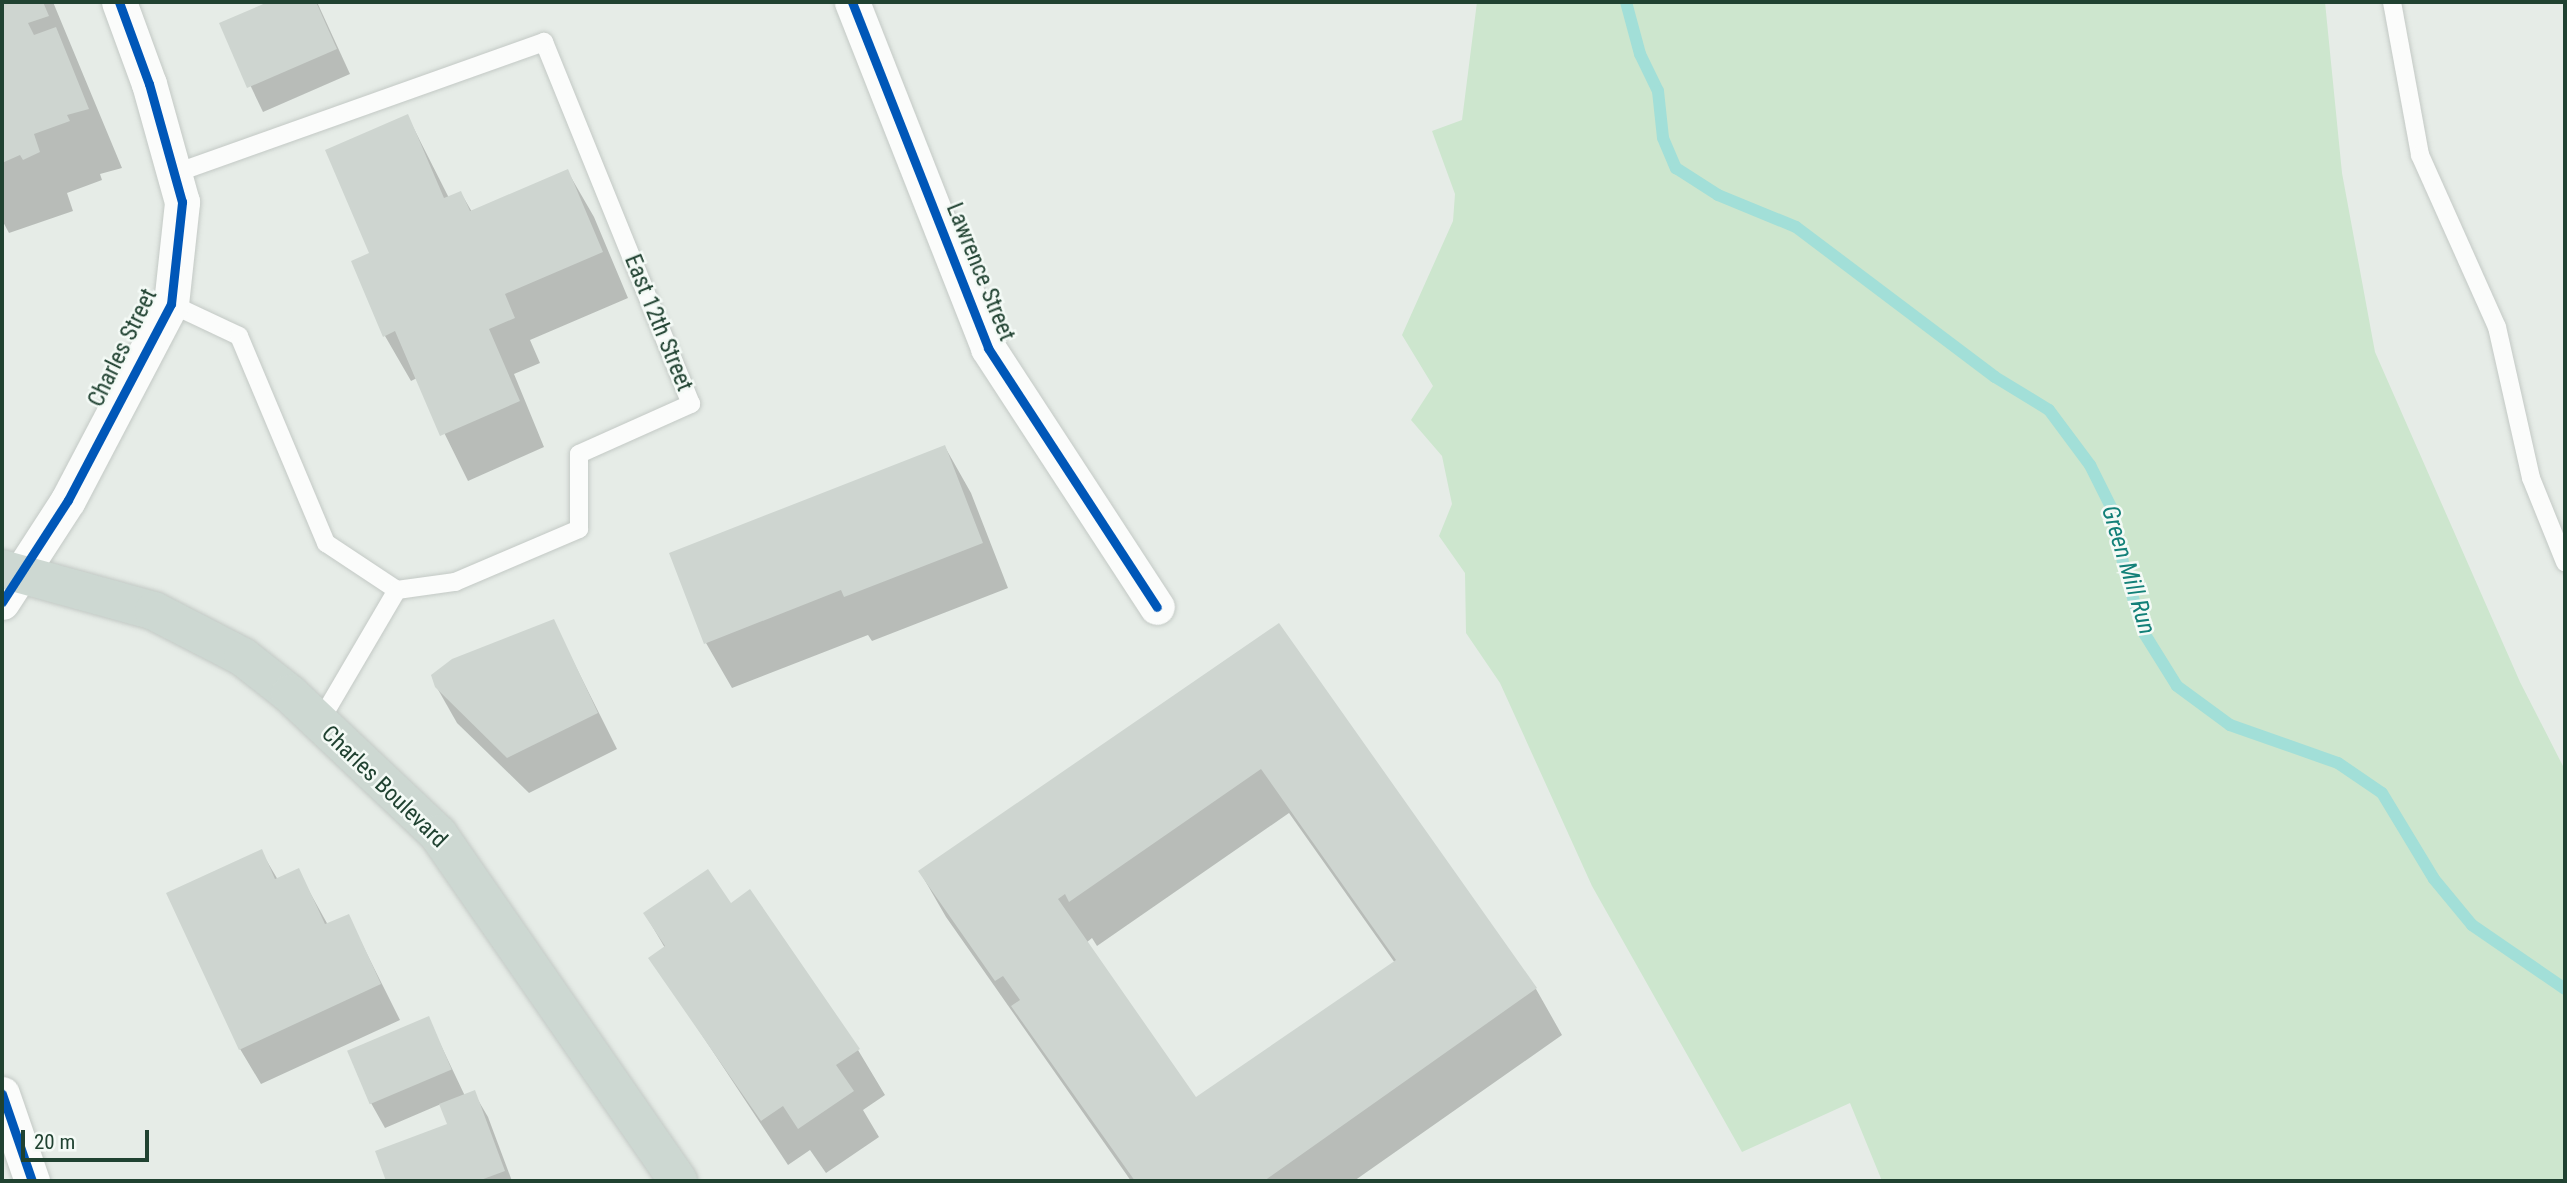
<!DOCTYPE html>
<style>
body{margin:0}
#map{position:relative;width:2567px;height:1183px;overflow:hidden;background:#e6ece7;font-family:"Roboto Condensed",sans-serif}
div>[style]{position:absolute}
.green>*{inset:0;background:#cde6ce}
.shadow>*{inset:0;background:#0003}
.stream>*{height:12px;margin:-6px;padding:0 6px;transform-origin:6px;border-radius:6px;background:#a2dfd8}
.building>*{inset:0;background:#ced5d0;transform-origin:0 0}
.roads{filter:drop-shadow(0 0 2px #c3c9c5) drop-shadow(0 0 2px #c3c9c5)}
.lane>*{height:18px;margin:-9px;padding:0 9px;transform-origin:9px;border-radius:9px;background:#fbfcfb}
.street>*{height:35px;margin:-17.5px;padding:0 17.5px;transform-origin:17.5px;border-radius:17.5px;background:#fbfcfb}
.primary>*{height:38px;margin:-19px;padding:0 19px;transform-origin:19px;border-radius:19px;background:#cdd8d2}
.cycleway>*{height:9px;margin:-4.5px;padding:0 4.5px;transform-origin:4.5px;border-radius:4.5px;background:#0057b8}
span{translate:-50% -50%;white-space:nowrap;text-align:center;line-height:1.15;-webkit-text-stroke:5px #f4faf6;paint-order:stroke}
.street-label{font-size:23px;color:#204231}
.water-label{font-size:24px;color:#128078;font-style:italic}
.frame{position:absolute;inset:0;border:4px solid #204231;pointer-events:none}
.scale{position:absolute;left:21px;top:1130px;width:128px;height:32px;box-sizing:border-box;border:4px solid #204231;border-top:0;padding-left:9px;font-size:21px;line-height:24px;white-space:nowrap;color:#204231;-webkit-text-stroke:5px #f4faf6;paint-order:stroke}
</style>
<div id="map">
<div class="green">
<div style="clip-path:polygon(1477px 2px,2325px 2px,2342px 173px,2375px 352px,2520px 682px,2565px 770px,2565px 1181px,1882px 1181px,1850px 1103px,1742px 1152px,1592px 886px,1500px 683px,1466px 633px,1465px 573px,1439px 536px,1452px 504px,1442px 456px,1411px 420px,1433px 386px,1402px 335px,1453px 221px,1455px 194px,1432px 131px,1462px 120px)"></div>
</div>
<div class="shadow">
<div style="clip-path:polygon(2px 2px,53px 2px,122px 168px,100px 174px,102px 180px,67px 193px,73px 211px,9px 233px,2px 220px)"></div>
<div style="clip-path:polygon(272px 2px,317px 2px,350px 74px,263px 112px,221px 24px)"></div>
<div style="clip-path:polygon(408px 117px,449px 198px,461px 193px,472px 212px,568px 172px,594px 217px,628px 298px,530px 340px,540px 363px,514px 374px,544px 447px,468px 481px,417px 378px,411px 381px,385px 336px,371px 254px)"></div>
<div style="clip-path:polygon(945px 447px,971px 493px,1008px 588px,872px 641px,868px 635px,732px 688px,706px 643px)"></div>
<div style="clip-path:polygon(553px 621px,617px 749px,529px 793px,457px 723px,436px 686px)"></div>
<div style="clip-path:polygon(evenodd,1279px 625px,1536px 989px,1562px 1035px,1354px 1181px,1131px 1181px,946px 917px,920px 872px,1279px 625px,1289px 813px,1395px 963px,1195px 1099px,1086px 943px,1092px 938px,1097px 946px,1289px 813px)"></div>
<div style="clip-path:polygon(261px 851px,278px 880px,298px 871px,328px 925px,348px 916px,400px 1020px,261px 1084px,240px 1049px)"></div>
<div style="clip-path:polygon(730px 905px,858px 1050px,885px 1095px,863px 1110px,879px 1137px,826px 1173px,810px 1150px,788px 1165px,651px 958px,665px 948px,645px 914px)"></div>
<div style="clip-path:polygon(428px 1018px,465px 1096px,474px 1093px,488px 1117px,512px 1181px,388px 1181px,377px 1152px,449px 1125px,441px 1104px,385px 1128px,371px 1103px)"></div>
</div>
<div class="stream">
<div style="left:1626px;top:2px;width:54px;rotate:74.9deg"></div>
<div style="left:1640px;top:54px;width:41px;rotate:64.1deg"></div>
<div style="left:1658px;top:91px;width:47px;rotate:83.9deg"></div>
<div style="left:1663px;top:138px;width:33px;rotate:67deg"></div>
<div style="left:1676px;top:168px;width:50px;rotate:32.7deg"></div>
<div style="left:1718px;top:195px;width:84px;rotate:22.3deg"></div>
<div style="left:1796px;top:227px;width:249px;rotate:37deg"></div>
<div style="left:1995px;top:377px;width:63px;rotate:31.4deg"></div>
<div style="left:2049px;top:410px;width:69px;rotate:53.3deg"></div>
<div style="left:2090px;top:465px;width:49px;rotate:63.4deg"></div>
<div style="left:2112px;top:509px;width:64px;rotate:78.3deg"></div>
<div style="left:2125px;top:572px;width:64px;rotate:72.7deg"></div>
<div style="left:2144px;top:633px;width:62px;rotate:58.1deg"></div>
<div style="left:2177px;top:686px;width:66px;rotate:36.3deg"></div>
<div style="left:2230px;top:725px;width:114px;rotate:19.4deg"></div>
<div style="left:2338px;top:763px;width:53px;rotate:34.3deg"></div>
<div style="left:2382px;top:793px;width:100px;rotate:58.8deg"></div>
<div style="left:2434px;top:879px;width:60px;rotate:50.4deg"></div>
<div style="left:2472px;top:925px;width:113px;rotate:34.5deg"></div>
</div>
<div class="building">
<div style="clip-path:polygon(2px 2px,43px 2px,49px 16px,28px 23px,34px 35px,56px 27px,89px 109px,67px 115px,70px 121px,34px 134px,40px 152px,23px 160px,20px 155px,2px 163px)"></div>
<div style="clip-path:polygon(268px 2px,316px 2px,337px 49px,247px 88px,219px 23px)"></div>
<div style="clip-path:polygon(408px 114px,444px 198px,461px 191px,470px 211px,568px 169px,603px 252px,505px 294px,515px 318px,489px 329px,520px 401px,440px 436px,395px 331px,383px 337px,351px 261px,369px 253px,325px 150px)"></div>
<div style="clip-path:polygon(945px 445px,983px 543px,844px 597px,841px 590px,704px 644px,669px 553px)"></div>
<div style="clip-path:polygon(554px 619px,598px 713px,507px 758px,435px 687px,431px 675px,452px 659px)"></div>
<div style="clip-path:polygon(evenodd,1279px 623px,1537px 988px,1264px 1181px,1135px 1181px,1011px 1006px,1020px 1000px,1003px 976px,995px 981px,918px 871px,1279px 623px,1261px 769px,1396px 960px,1196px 1097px,1058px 899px,1065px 894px,1069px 902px,1261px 769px)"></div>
<div style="clip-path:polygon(262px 849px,275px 879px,299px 868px,325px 924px,349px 914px,381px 984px,239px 1050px,166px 893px)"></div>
<div style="clip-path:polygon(708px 869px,731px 903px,750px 889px,860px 1049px,836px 1065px,854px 1091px,798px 1129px,783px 1106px,761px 1121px,648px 958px,665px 946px,643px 913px)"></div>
<div style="left:429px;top:1016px;width:58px;height:89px;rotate:67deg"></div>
<div style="clip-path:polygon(475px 1090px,505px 1171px,478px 1181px,386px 1181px,375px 1151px,447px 1124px,439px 1104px)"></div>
</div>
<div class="roads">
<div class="lane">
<div style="left:2392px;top:2px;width:156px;rotate:79.6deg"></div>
<div style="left:2420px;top:155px;width:188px;rotate:65.9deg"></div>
<div style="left:2497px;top:327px;width:155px;rotate:77.3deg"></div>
<div style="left:2531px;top:478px;width:91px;rotate:68deg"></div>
<div style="left:171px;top:304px;width:75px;rotate:25.2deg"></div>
<div style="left:239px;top:336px;width:225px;rotate:67.2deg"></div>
<div style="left:326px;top:543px;width:85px;rotate:33.5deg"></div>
<div style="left:397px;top:590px;width:59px;rotate:-7.9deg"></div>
<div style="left:455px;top:582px;width:135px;rotate:-23.1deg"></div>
<div style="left:579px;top:529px;width:75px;rotate:-90deg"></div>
<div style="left:579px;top:454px;width:123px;rotate:-24.1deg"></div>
<div style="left:691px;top:404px;width:391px;rotate:-112.1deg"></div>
<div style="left:544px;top:42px;width:393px;rotate:160.4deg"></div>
<div style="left:319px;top:723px;width:154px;rotate:-59.6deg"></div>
</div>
<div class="street">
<div style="left:852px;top:2px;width:372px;rotate:68.5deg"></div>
<div style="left:988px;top:348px;width:309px;rotate:56.9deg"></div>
<div style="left:2px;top:602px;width:121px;rotate:-57.1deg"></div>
<div style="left:68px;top:500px;width:221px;rotate:-62.3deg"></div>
<div style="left:171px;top:304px;width:103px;rotate:-83.8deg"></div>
<div style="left:182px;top:202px;width:123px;rotate:-105.6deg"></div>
<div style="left:149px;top:84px;width:87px;rotate:-110.1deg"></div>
<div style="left:2px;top:1094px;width:92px;rotate:71deg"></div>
</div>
<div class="primary">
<div style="left:2px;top:569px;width:158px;rotate:15.4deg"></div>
<div style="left:154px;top:611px;width:100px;rotate:27.3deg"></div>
<div style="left:243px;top:657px;width:60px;rotate:38.2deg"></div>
<div style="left:290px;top:694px;width:204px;rotate:43.4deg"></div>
<div style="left:438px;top:834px;width:422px;rotate:55.3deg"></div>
</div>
</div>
<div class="cycleway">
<div style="left:852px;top:2px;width:372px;rotate:68.5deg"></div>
<div style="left:988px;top:348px;width:309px;rotate:56.9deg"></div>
<div style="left:2px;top:602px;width:121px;rotate:-57.1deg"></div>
<div style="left:68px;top:500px;width:221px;rotate:-62.3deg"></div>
<div style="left:171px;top:304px;width:103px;rotate:-83.8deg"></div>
<div style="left:182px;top:202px;width:123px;rotate:-105.6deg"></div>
<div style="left:149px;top:84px;width:87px;rotate:-110.1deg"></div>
<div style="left:2px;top:1094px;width:92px;rotate:71deg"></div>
</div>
<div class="street-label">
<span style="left:980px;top:272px;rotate:68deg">Lawrence Street</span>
<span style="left:658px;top:323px;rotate:68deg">East 12th Street</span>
<span style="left:123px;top:348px;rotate:-64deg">Charles Street</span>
<span style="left:384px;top:787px;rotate:44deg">Charles Boulevard</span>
</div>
<div class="water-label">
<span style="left:2128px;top:570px;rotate:73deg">Green Mill Run</span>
</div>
<div class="frame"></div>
<div class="scale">20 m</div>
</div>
